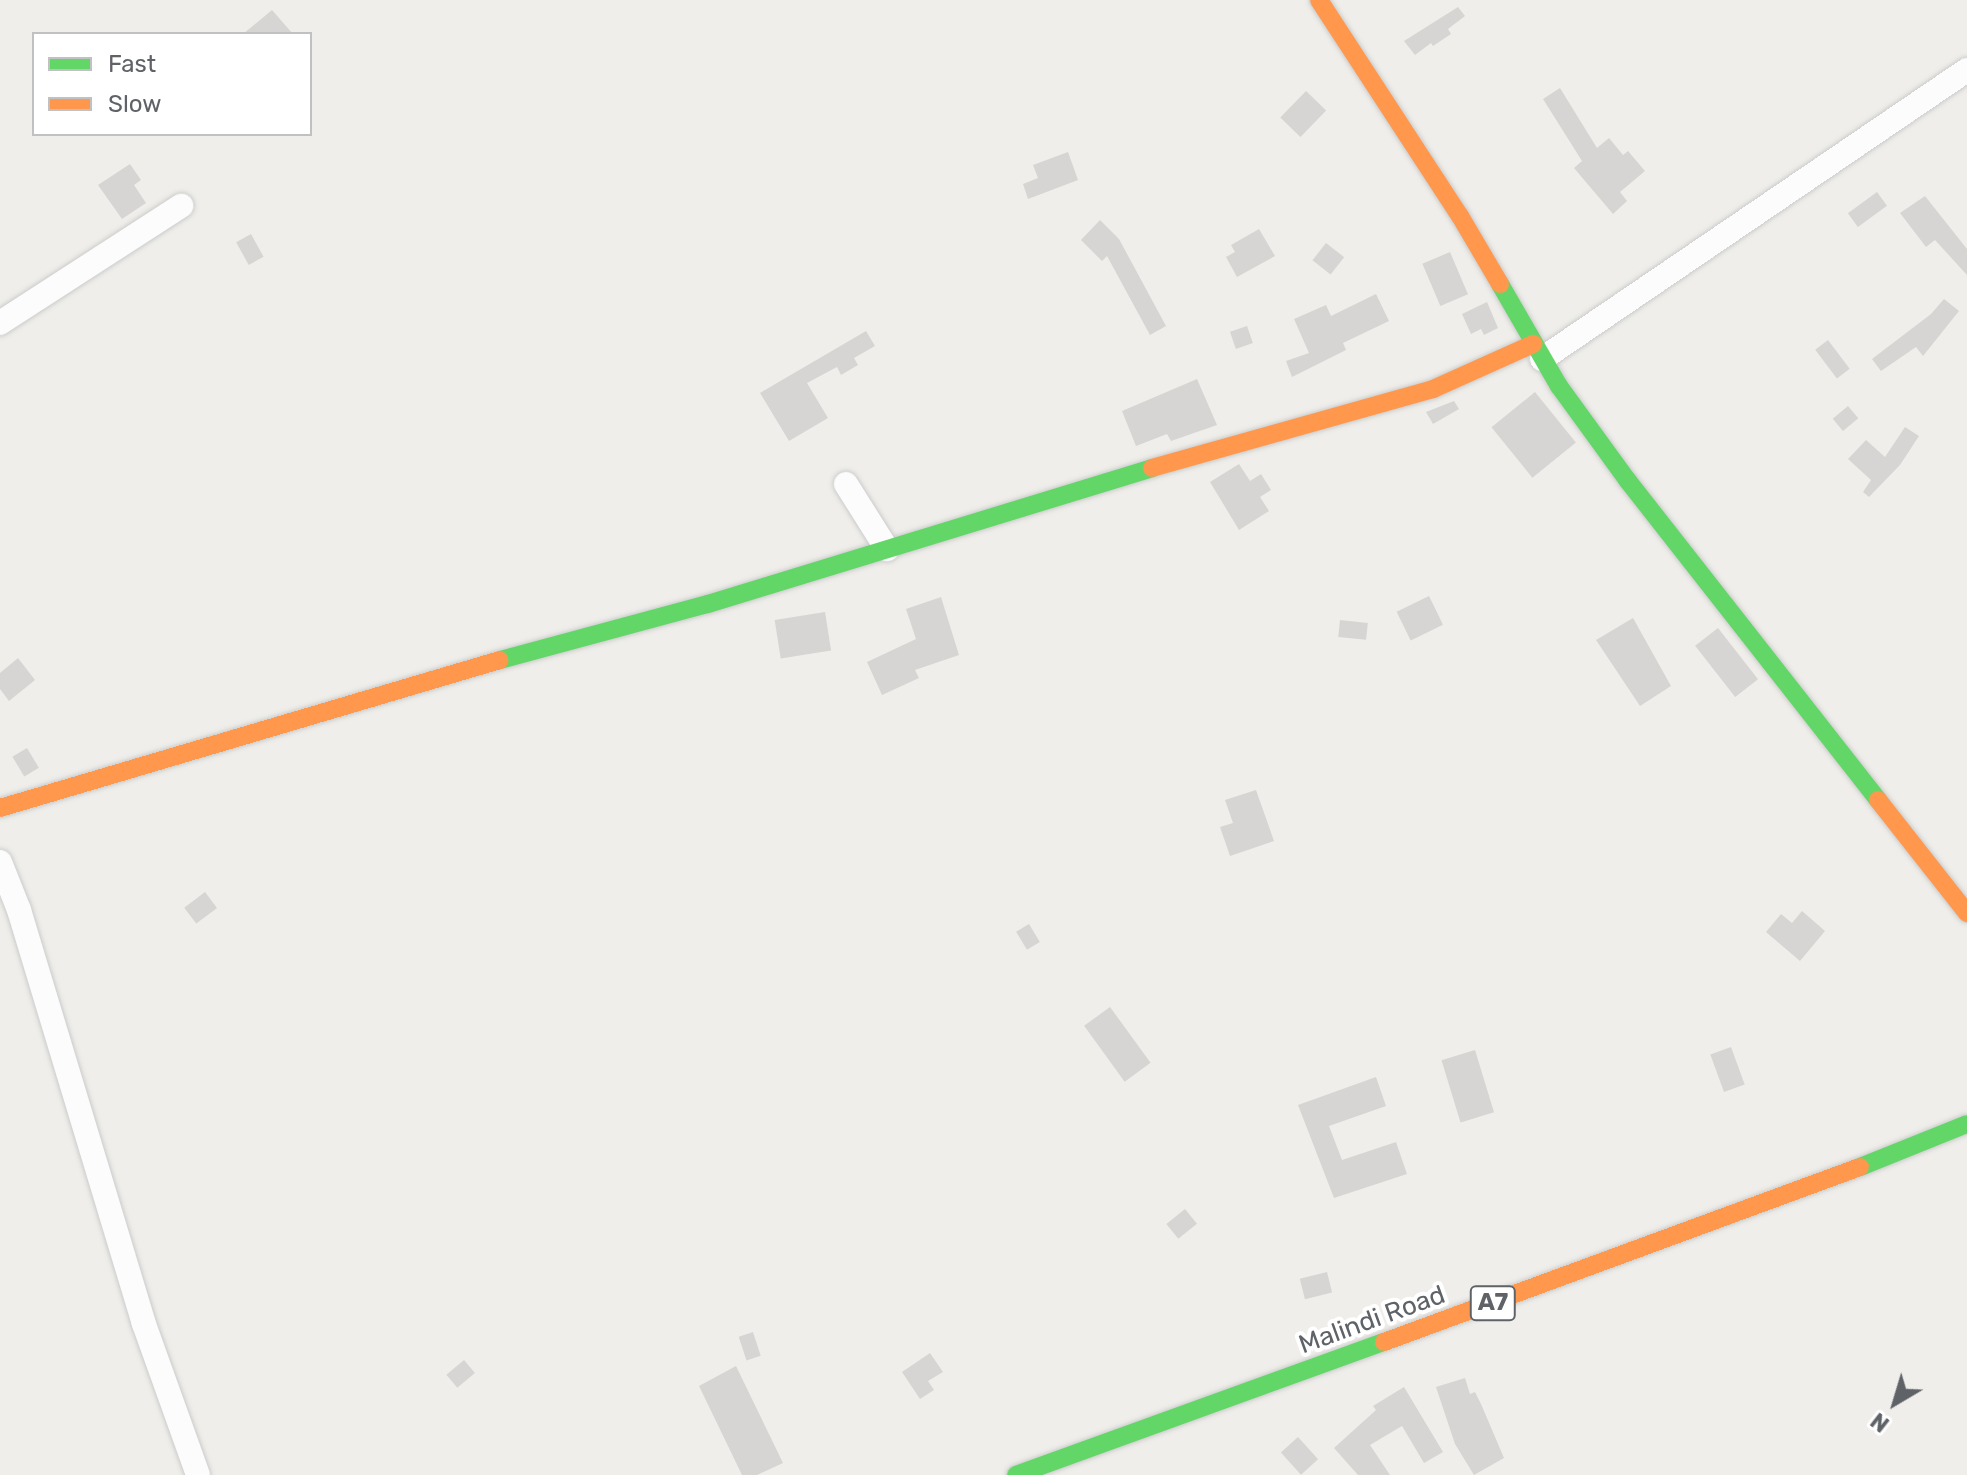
<!DOCTYPE html>
<style>
body{margin:0}
#map{position:relative;width:1967px;height:1475px;overflow:hidden;background:#efeeea;font-family:Rubik,sans-serif}
div>[style]{position:absolute}
.building>*{inset:0;background:#d6d5d3;transform-origin:0 0}
.roads{filter:drop-shadow(0 0 2px #cbcccc) drop-shadow(0 0 2px #cbcccc)}
.street>*{height:24px;margin:-12px;padding:0 12px;transform-origin:12px;border-radius:12px;background:#fdfcfc}
.fast>*{height:18px;margin:-9px;padding:0 9px;transform-origin:9px;border-radius:9px;background:#63d668}
.slow>*{height:18px;margin:-9px;padding:0 9px;transform-origin:9px;border-radius:9px;background:#ff974d}
span{translate:-50% -50%;white-space:nowrap;text-align:center;line-height:1.15;-webkit-text-stroke:8px #fff;paint-order:stroke}
.shield-label span{padding:2px 6px;background:#fff;border:2px solid;border-radius:6px;-webkit-text-stroke-width:0}
.shield-label{font-size:24px;color:#5f6368;font-weight:700}
.street-label{font-size:26px;color:#5f6368}
.legend{position:absolute;left:32px;top:32px;width:280px;height:104px;box-sizing:border-box;background:#fff;border:2px solid #bfc1c3;margin:0;padding:10px 14px;list-style:none;font-size:24px;color:#5f6368}
.legend li{display:flex;align-items:center;gap:16px;height:40px}
.legend b{width:40px;border:2px solid #bfc1c3}
.north{position:absolute;left:1855px;top:1363px;width:80px;height:80px;-webkit-text-stroke:6px #fff;paint-order:stroke;rotate:218deg;font-size:22px;font-weight:700;line-height:32px;text-align:center;color:#5f6368}
.north::after{content:'';display:block;margin:auto;width:28px;height:36px;background:#5f6368;clip-path:polygon(50% 0,100% 100%,50% 72%,0 100%)}
</style>
<div id="map">
<div class="building">
<div style="clip-path:polygon(1458px 7px,1465px 16px,1448px 29px,1451px 34px,1433px 46px,1431px 43px,1415px 55px,1404px 41px)"></div>
<div style="clip-path:polygon(272px 10px,293px 34px,243px 34px)"></div>
<div style="clip-path:polygon(1560px 88px,1597px 148px,1609px 138px,1623px 155px,1628px 151px,1645px 171px,1620px 192px,1627px 201px,1613px 214px,1574px 168px,1582px 161px,1543px 99px)"></div>
<div style="left:1306px;top:91px;width:28px;height:37px;rotate:44deg"></div>
<div style="clip-path:polygon(1068px 152px,1078px 180px,1028px 199px,1023px 184px,1038px 178px,1033px 165px)"></div>
<div style="clip-path:polygon(130px 164px,141px 180px,134px 185px,146px 203px,122px 219px,98px 185px)"></div>
<div style="left:1877px;top:192px;width:17px;height:36px;rotate:54deg"></div>
<div style="clip-path:polygon(1925px 196px,1967px 249px,1967px 275px,1935px 240px,1926px 247px,1900px 213px)"></div>
<div style="clip-path:polygon(1100px 220px,1119px 239px,1166px 326px,1150px 335px,1107px 256px,1102px 261px,1081px 240px)"></div>
<div style="clip-path:polygon(1259px 229px,1275px 256px,1237px 277px,1226px 257px,1235px 252px,1231px 245px)"></div>
<div style="left:251px;top:234px;width:26px;height:17px;rotate:61deg"></div>
<div style="left:1326px;top:243px;width:23px;height:22px;rotate:38deg"></div>
<div style="left:1450px;top:252px;width:46px;height:30px;rotate:67deg"></div>
<div style="clip-path:polygon(1376px 294px,1389px 321px,1343px 343px,1346px 350px,1292px 377px,1286px 361px,1309px 353px,1294px 319px,1326px 305px,1331px 316px)"></div>
<div style="clip-path:polygon(1944px 299px,1959px 311px,1923px 356px,1916px 347px,1881px 371px,1872px 359px,1931px 314px)"></div>
<div style="clip-path:polygon(1487px 302px,1498px 328px,1484px 335px,1481px 329px,1471px 334px,1462px 314px)"></div>
<div style="left:1247px;top:326px;width:18px;height:18px;rotate:71deg"></div>
<div style="clip-path:polygon(866px 331px,875px 346px,854px 358px,858px 365px,841px 375px,837px 367px,807px 383px,828px 418px,789px 441px,760px 393px)"></div>
<div style="left:1828px;top:340px;width:36px;height:16px;rotate:53deg"></div>
<div style="clip-path:polygon(1197px 379px,1217px 425px,1171px 441px,1167px 434px,1136px 446px,1122px 411px)"></div>
<div style="left:1535px;top:392px;width:65px;height:56px;rotate:51deg"></div>
<div style="clip-path:polygon(1454px 401px,1459px 409px,1433px 424px,1426px 412px)"></div>
<div style="left:1848px;top:406px;width:16px;height:20px;rotate:50deg"></div>
<div style="clip-path:polygon(1905px 427px,1919px 436px,1900px 465px,1869px 497px,1863px 492px,1871px 480px,1848px 459px,1866px 440px,1885px 457px)"></div>
<div style="clip-path:polygon(1239px 464px,1250px 481px,1261px 474px,1271px 490px,1260px 497px,1269px 511px,1239px 530px,1210px 482px)"></div>
<div style="left:1429px;top:596px;width:32px;height:36px;rotate:64deg"></div>
<div style="clip-path:polygon(941px 597px,959px 655px,915px 670px,919px 678px,882px 695px,867px 662px,916px 639px,906px 609px)"></div>
<div style="left:825px;top:612px;width:39px;height:51px;rotate:81deg"></div>
<div style="clip-path:polygon(1633px 618px,1671px 686px,1640px 706px,1596px 640px)"></div>
<div style="left:1340px;top:620px;width:28px;height:17px;rotate:6deg"></div>
<div style="left:1718px;top:628px;width:65px;height:29px;rotate:52deg"></div>
<div style="clip-path:polygon(18px 658px,35px 680px,9px 701px,0 689px,0 673px)"></div>
<div style="left:27px;top:748px;width:23px;height:17px;rotate:59deg"></div>
<div style="clip-path:polygon(1256px 790px,1274px 841px,1230px 856px,1220px 827px,1233px 823px,1225px 800px)"></div>
<div style="left:205px;top:892px;width:20px;height:26px;rotate:53deg"></div>
<div style="clip-path:polygon(1802px 911px,1825px 931px,1800px 961px,1766px 932px,1781px 914px,1792px 923px)"></div>
<div style="left:1029px;top:924px;width:21px;height:15px;rotate:59deg"></div>
<div style="left:1110px;top:1007px;width:69px;height:32px;rotate:54deg"></div>
<div style="left:1731px;top:1047px;width:40px;height:22px;rotate:70deg"></div>
<div style="left:1475px;top:1050px;width:65px;height:35px;rotate:73deg"></div>
<div style="clip-path:polygon(1376px 1077px,1386px 1106px,1329px 1126px,1342px 1160px,1396px 1142px,1407px 1174px,1334px 1198px,1298px 1105px)"></div>
<div style="left:1185px;top:1209px;width:19px;height:24px;rotate:51deg"></div>
<div style="left:1327px;top:1272px;width:21px;height:28px;rotate:76deg"></div>
<div style="left:753px;top:1332px;width:25px;height:15px;rotate:72deg"></div>
<div style="clip-path:polygon(930px 1353px,943px 1372px,928px 1381px,934px 1390px,920px 1399px,902px 1372px)"></div>
<div style="left:464px;top:1360px;width:17px;height:23px;rotate:50deg"></div>
<div style="clip-path:polygon(736px 1366px,783px 1463px,757px 1475px,742px 1475px,699px 1386px)"></div>
<div style="clip-path:polygon(1465px 1378px,1470px 1394px,1475px 1392px,1481px 1404px,1504px 1458px,1474px 1475px,1455px 1444px,1436px 1387px)"></div>
<div style="clip-path:polygon(1404px 1387px,1443px 1452px,1424px 1463px,1402px 1426px,1370px 1445px,1390px 1475px,1358px 1475px,1334px 1448px,1376px 1410px,1373px 1406px)"></div>
<div style="left:1298px;top:1437px;width:30px;height:23px;rotate:48deg"></div>
</div>
<div class="roads">
<div class="street">
<div style="left:0;top:323px;width:216px;rotate:-32.9deg"></div>
<div style="left:1542px;top:359px;width:514px;rotate:-34.22deg"></div>
<div style="left:846px;top:484px;width:77px;rotate:57.8deg"></div>
<div style="left:0;top:862px;width:52px;rotate:68.4deg"></div>
<div style="left:19px;top:910px;width:432px;rotate:73.2deg"></div>
<div style="left:144px;top:1324px;width:160px;rotate:70.3deg"></div>
</div>
<div class="fast">
<div style="left:1500px;top:284px;width:118px;rotate:60deg"></div>
<div style="left:1559px;top:386px;width:117px;rotate:54deg"></div>
<div style="left:1628px;top:481px;width:405px;rotate:51.9deg"></div>
<div style="left:500px;top:660px;width:215px;rotate:-15.1deg"></div>
<div style="left:708px;top:604px;width:464px;rotate:-17deg"></div>
<div style="left:1860px;top:1167px;width:115px;rotate:-21.9deg"></div>
<div style="left:1016px;top:1475px;width:391px;rotate:-19.9deg"></div>
</div>
<div class="slow">
<div style="left:1319px;top:0;width:258px;rotate:56.9deg"></div>
<div style="left:1460px;top:216px;width:79px;rotate:59.5deg"></div>
<div style="left:1152px;top:468px;width:292px;rotate:-15.7deg"></div>
<div style="left:1433px;top:389px;width:110px;rotate:-24.2deg"></div>
<div style="left:1878px;top:800px;width:144px;rotate:51.8deg"></div>
<div style="left:0;top:808px;width:521px;rotate:-16.49deg"></div>
<div style="left:1384px;top:1342px;width:507px;rotate:-20.19deg"></div>
</div>
</div>
<div class="shield-label">
<span style="left:1493px;top:1303px">A7</span>
</div>
<div class="street-label">
<span style="left:1372px;top:1320px;rotate:-20deg">Malindi Road</span>
</div>
<ul class="legend">
<li><b style="height:10px;background:#63d668"></b>Fast</li>
<li><b style="height:10px;background:#ff974d"></b>Slow</li>
</ul>
<div class="north">N</div>
</div>
